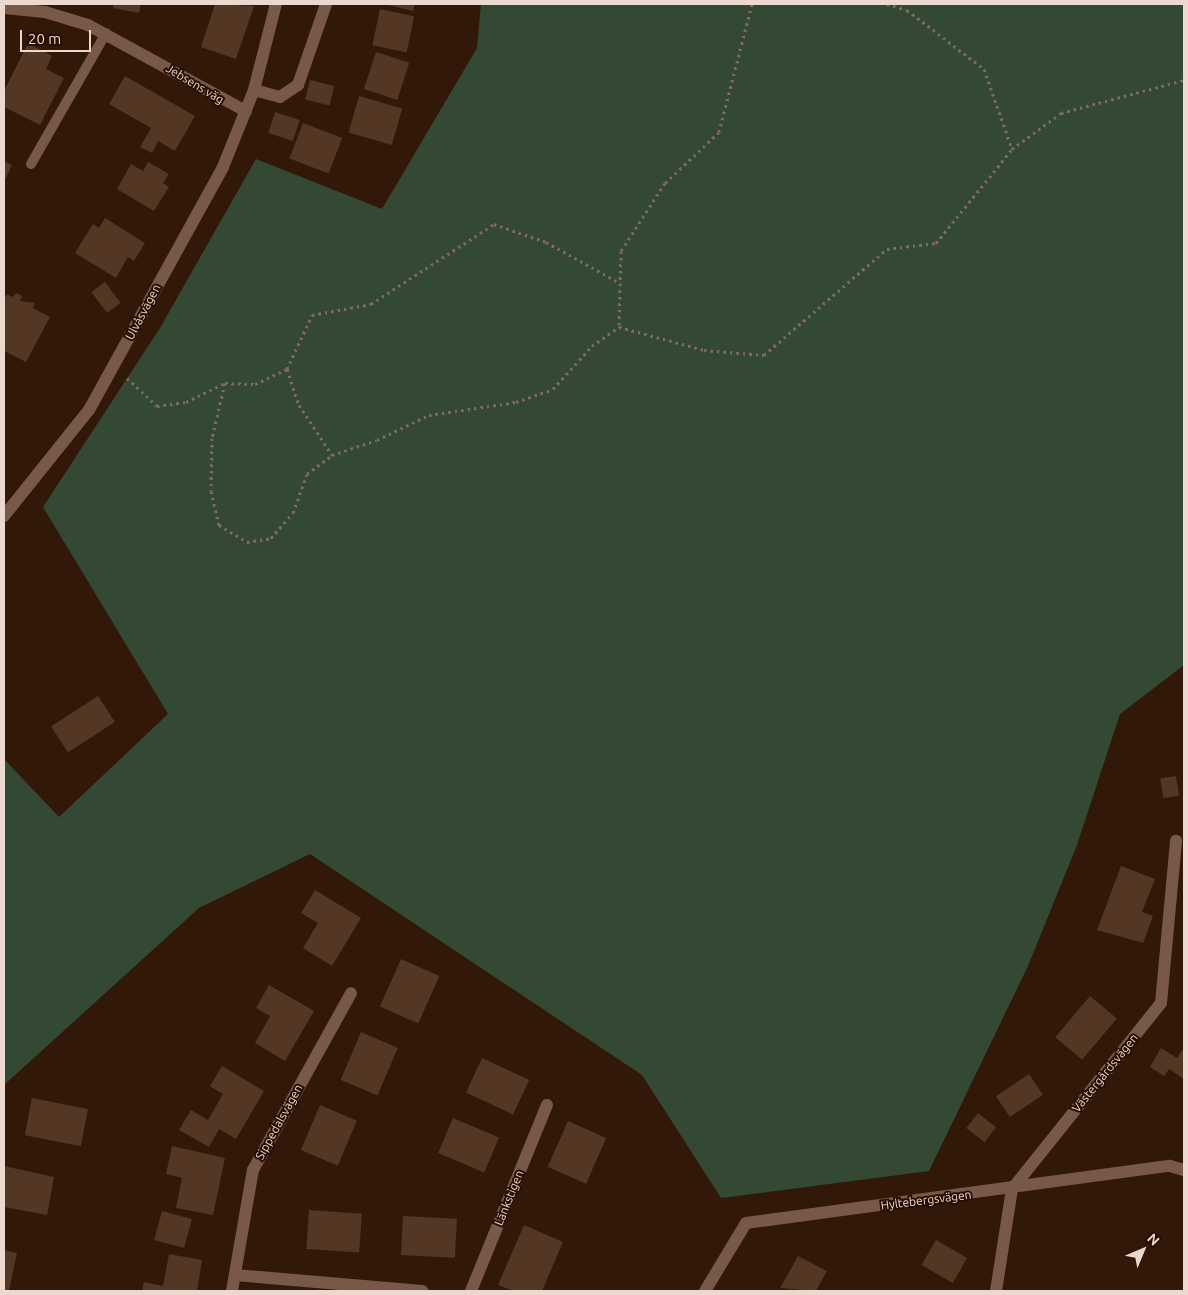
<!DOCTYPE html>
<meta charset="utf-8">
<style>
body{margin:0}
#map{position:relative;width:1188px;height:1295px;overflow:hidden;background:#321809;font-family:Ubuntu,sans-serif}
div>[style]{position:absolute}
.green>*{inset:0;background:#344933}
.building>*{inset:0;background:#533623;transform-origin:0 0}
.path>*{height:3px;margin-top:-1.5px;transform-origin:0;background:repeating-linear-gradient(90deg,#816b5e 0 2.5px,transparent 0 6.5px)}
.service>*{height:10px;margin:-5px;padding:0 5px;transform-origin:5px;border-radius:5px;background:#785847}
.minor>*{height:12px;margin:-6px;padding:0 6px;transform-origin:6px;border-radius:6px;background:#785847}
span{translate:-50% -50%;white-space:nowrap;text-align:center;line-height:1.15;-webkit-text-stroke:4px #270e02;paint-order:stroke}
.street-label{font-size:12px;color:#ebd9cf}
.frame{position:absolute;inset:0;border:5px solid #ebd9cf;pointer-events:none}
.north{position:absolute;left:1118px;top:1225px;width:50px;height:50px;-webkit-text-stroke:4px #270e02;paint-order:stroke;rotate:45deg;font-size:14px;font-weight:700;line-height:20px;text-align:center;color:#ebd9cf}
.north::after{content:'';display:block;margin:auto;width:18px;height:22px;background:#ebd9cf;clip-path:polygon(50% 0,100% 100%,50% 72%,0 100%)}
.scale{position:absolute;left:20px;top:30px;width:71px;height:22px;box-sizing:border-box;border:2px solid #ebd9cf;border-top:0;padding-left:6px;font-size:15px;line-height:18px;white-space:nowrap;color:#ebd9cf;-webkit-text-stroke:4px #270e02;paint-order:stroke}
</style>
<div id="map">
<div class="green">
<div style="clip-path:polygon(481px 4px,1184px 4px,1184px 665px,1120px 714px,1077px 845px,1028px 966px,929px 1171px,721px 1198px,642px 1075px,310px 854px,199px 908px,4px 1085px,4px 759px,59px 817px,168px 714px,43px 507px,160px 328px,256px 159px,382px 209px,477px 48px)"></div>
</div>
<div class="building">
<div style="clip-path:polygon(114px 4px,141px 4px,139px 13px,113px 8px)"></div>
<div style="clip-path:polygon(215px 4px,254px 6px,236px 59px,201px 47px)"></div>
<div style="clip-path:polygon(384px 4px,415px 4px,413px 11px)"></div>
<div style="left:380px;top:9px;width:35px;height:37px;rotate:12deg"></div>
<div style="clip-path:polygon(28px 43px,52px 56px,46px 69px,64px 78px,40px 125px,4px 107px,4px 91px)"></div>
<div style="left:376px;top:52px;width:35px;height:39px;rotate:18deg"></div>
<div style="clip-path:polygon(125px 76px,195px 116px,175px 151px,158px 141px,152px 153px,140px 147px,151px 128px,109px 104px)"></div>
<div style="left:310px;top:80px;width:25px;height:20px;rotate:14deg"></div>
<div style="left:359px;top:96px;width:45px;height:38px;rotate:16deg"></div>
<div style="left:275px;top:112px;width:26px;height:22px;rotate:18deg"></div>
<div style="left:303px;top:123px;width:42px;height:38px;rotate:21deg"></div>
<div style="clip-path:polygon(4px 161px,12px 165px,4px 182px)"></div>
<div style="clip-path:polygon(148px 162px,169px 174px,163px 183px,169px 187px,154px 211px,117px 189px,131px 164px,143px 171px)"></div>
<div style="clip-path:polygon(105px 218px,145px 243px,134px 261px,128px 257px,116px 278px,75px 253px,93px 224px,99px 228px)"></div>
<div style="left:105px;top:282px;width:26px;height:17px;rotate:53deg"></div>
<div style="clip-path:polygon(16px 293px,22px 296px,20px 301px,35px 303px,33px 308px,50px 317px,26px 362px,4px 351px,4px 300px,7px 294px,13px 297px)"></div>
<div style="left:98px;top:696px;width:31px;height:56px;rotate:57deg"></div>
<div style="left:1176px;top:776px;width:20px;height:16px;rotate:81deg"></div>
<div style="clip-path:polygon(1121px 866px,1155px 879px,1142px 912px,1153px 916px,1143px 943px,1097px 930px)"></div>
<div style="clip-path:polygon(315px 890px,361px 918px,332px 966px,303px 948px,318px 923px,301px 913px)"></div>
<div style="left:401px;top:959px;width:42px;height:52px;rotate:24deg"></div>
<div style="clip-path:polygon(269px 985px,314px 1011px,285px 1061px,255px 1043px,270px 1016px,256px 1008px)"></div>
<div style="left:1090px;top:996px;width:35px;height:54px;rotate:40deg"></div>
<div style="left:361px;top:1032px;width:40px;height:52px;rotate:23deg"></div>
<div style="clip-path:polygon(1184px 1047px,1184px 1079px,1169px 1069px,1164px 1076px,1150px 1067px,1161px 1048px,1177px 1058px)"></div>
<div style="left:482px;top:1058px;width:52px;height:38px;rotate:25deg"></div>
<div style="clip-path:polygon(222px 1066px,264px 1091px,236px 1139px,219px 1129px,209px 1147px,179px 1130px,191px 1110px,208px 1120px,223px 1094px,210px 1086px)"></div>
<div style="left:1029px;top:1074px;width:25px;height:40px;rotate:56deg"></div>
<div style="left:32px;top:1098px;width:57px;height:38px;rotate:11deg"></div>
<div style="left:320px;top:1105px;width:40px;height:49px;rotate:23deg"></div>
<div style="left:978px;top:1113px;width:23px;height:19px;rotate:38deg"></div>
<div style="left:453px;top:1118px;width:50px;height:38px;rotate:23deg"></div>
<div style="left:568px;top:1121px;width:42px;height:50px;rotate:24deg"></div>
<div style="clip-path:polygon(172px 1146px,225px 1158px,213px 1215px,176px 1208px,182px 1178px,166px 1174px)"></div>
<div style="clip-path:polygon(4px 1166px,54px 1177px,47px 1215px,4px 1207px)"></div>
<div style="left:309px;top:1210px;width:53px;height:39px;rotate:4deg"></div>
<div style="left:162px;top:1211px;width:31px;height:30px;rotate:15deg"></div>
<div style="left:403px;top:1216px;width:54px;height:39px;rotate:3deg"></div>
<div style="clip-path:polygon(524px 1225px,563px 1242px,542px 1291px,514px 1291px,498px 1285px)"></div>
<div style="left:936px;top:1240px;width:36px;height:29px;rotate:30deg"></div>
<div style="clip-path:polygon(4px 1250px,17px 1253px,9px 1291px,4px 1291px)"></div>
<div style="clip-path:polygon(169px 1254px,202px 1260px,197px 1291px,142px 1291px,144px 1282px,163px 1286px)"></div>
<div style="clip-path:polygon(798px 1256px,827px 1271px,816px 1291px,780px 1288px)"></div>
</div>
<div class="path">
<div style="left:752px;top:4px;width:132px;rotate:104.5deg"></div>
<div style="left:719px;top:132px;width:74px;rotate:136.6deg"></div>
<div style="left:665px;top:183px;width:81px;rotate:122.9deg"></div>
<div style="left:621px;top:251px;width:76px;rotate:91.5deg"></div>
<div style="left:619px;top:327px;width:88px;rotate:15.1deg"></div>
<div style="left:704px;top:350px;width:60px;rotate:4.8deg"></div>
<div style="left:764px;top:355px;width:162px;rotate:-40.8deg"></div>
<div style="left:887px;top:249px;width:49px;rotate:-7deg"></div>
<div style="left:936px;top:243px;width:121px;rotate:-51deg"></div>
<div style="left:1012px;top:149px;width:61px;rotate:-36.3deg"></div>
<div style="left:1061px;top:113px;width:127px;rotate:-15deg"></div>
<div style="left:887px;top:4px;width:21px;rotate:17deg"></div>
<div style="left:907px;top:10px;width:97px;rotate:37.5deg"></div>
<div style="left:984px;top:69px;width:85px;rotate:70.7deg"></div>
<div style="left:287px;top:369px;width:60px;rotate:-65.2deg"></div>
<div style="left:312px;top:315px;width:60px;rotate:-10.6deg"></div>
<div style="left:371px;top:304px;width:147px;rotate:-33deg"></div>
<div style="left:494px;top:224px;width:55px;rotate:19.1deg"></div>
<div style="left:546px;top:242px;width:85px;rotate:29deg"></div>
<div style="left:127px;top:378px;width:41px;rotate:43deg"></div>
<div style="left:157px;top:406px;width:29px;rotate:-8deg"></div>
<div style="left:186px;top:402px;width:43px;rotate:-26deg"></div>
<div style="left:225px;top:383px;width:57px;rotate:103.3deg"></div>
<div style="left:212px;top:438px;width:53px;rotate:91.1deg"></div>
<div style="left:211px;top:491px;width:35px;rotate:77deg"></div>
<div style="left:219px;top:525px;width:33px;rotate:31deg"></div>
<div style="left:247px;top:542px;width:24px;rotate:-9deg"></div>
<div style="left:271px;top:538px;width:33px;rotate:-49deg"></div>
<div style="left:293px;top:513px;width:41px;rotate:-70.3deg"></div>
<div style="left:307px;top:474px;width:31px;rotate:-37deg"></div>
<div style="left:332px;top:455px;width:47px;rotate:-18.4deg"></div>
<div style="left:377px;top:440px;width:58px;rotate:-25.7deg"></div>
<div style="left:429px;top:415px;width:88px;rotate:-8.5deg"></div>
<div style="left:516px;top:402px;width:39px;rotate:-19deg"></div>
<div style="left:553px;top:389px;width:58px;rotate:-47.8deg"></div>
<div style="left:592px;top:346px;width:33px;rotate:-35deg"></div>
<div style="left:225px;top:383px;width:30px;rotate:2deg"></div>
<div style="left:255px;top:384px;width:35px;rotate:-25deg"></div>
<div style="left:287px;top:369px;width:38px;rotate:72deg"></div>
<div style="left:299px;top:405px;width:60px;rotate:56.6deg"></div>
</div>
<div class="service">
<div style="left:31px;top:164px;width:151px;rotate:-60.2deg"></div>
</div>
<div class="minor">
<div style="left:4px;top:8px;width:41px;rotate:5.6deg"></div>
<div style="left:45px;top:12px;width:45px;rotate:16.8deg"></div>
<div style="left:88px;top:25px;width:180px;rotate:28.6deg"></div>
<div style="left:254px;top:90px;width:27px;rotate:15deg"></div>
<div style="left:280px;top:97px;width:22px;rotate:-34deg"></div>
<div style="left:298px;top:85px;width:86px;rotate:-70.9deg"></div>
<div style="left:4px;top:516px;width:136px;rotate:-51.3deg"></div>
<div style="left:89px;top:410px;width:277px;rotate:-61.1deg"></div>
<div style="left:223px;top:167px;width:83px;rotate:-68.1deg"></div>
<div style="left:254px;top:90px;width:89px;rotate:-75.7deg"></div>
<div style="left:235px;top:1275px;width:188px;rotate:4.9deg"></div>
<div style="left:232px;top:1291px;width:123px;rotate:-80.2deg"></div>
<div style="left:253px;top:1170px;width:202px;rotate:-61deg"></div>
<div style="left:471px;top:1291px;width:201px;rotate:-67.8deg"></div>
<div style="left:705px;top:1291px;width:79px;rotate:-58.9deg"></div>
<div style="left:746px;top:1223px;width:428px;rotate:-7.7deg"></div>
<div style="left:1170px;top:1166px;width:15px;rotate:16deg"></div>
<div style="left:996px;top:1291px;width:103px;rotate:-81.1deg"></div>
<div style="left:1012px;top:1189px;width:238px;rotate:-51.3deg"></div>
<div style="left:1161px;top:1003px;width:163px;rotate:-84.7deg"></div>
</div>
<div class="street-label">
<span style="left:195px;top:84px;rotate:31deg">Jebsens väg</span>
<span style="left:143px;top:312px;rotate:-62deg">Ulvåsvägen</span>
<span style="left:1105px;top:1073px;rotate:-51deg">Västergårdsvägen</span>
<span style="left:279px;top:1122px;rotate:-61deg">Sippedalsvägen</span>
<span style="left:509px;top:1198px;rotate:-68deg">Länkstigen</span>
<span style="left:926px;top:1200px;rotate:-7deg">Hyltebergsvägen</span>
</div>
<div class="frame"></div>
<div class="north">N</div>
<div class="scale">20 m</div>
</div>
